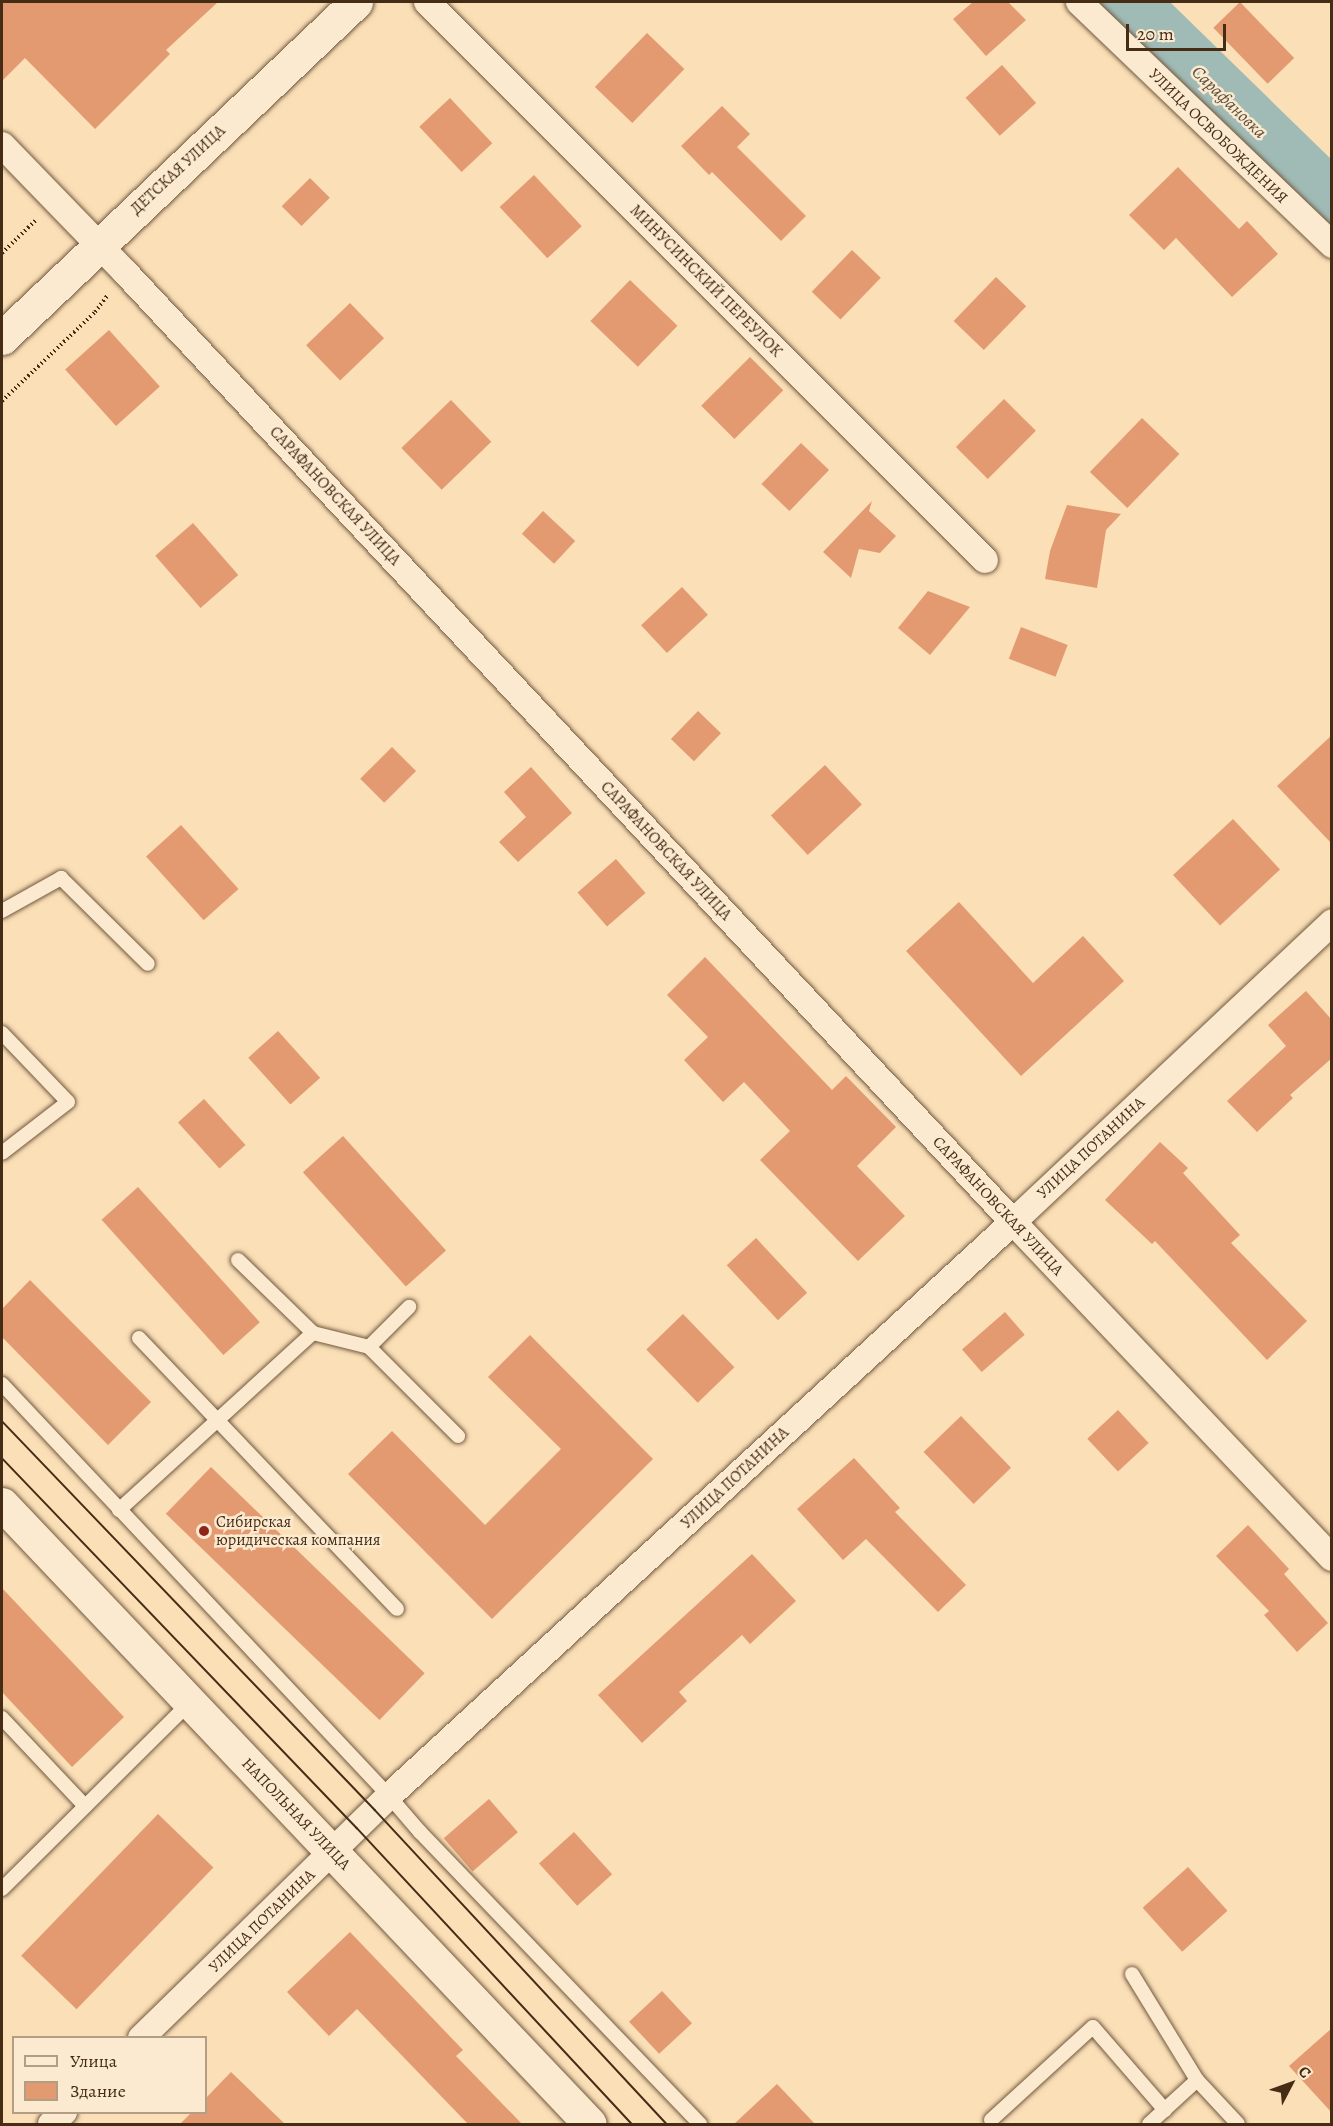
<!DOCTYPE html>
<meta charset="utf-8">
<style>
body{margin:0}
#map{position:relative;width:1333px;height:2126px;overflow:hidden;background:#fadfb7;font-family:Alegreya,serif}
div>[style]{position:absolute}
.river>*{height:60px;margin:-30px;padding:0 30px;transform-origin:30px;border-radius:30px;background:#a0bbb6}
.building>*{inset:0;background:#e49a71;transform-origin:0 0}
.path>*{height:4px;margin-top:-2px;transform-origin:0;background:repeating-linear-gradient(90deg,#452c15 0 1.5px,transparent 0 4.5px)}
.roads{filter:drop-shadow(0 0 2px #72593e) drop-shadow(0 0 2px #72593e)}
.lane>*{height:14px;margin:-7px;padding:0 7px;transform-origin:7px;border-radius:7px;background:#fcead0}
.street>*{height:26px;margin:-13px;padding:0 13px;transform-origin:13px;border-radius:13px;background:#fcead0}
.secondary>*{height:33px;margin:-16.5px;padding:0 16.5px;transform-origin:16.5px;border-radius:16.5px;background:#fcead0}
.tram>*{height:1.5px;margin:-0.75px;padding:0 0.75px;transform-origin:0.75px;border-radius:0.75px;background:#452c15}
.dots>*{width:16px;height:16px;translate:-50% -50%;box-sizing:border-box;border:3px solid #fcead0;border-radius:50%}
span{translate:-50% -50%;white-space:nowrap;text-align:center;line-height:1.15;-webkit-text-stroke:5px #fcead0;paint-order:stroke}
.street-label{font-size:16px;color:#452c15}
.poi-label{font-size:16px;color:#452c15}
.left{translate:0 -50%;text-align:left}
.water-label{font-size:18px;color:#5c503d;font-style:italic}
.frame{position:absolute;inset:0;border:3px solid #452c15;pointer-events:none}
.legend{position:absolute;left:12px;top:2036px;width:195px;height:78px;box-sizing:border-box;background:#fcead0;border:2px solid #b39e85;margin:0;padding:8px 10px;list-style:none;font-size:18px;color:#452c15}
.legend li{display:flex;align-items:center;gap:12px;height:30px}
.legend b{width:30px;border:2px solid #b39e85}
.north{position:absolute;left:1261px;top:2054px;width:60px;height:60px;-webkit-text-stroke:4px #fcead0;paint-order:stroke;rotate:49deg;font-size:16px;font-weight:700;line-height:24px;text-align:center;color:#452c15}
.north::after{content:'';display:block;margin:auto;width:21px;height:27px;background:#452c15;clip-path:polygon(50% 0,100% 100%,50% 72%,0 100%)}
.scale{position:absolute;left:1126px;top:24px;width:100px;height:27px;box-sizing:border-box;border:3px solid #452c15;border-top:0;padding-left:8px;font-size:18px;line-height:21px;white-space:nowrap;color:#452c15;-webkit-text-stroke:4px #fcead0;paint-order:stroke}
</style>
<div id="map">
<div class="river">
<div style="left:1127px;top:2px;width:286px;rotate:44.3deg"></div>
</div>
<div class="building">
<div style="clip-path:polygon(2px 2px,218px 2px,166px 50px,170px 54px,95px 129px,25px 58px,2px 81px)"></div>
<div style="clip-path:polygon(973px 2px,1008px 2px,1026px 20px,986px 56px,953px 19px)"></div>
<div style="left:1240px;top:2px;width:78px;height:37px;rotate:46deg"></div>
<div style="left:647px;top:33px;width:52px;height:75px;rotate:44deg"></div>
<div style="left:1002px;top:65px;width:51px;height:49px;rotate:48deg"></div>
<div style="left:450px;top:98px;width:62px;height:42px;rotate:47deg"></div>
<div style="clip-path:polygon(722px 106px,750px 134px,737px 147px,806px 216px,781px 241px,712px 172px,709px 175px,681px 146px)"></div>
<div style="clip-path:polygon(1178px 167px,1239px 229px,1247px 221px,1278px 254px,1232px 297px,1176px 238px,1164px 250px,1129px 215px)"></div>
<div style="left:534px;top:175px;width:70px;height:47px;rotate:47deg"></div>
<div style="left:310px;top:178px;width:28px;height:40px;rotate:45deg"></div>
<div style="left:852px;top:250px;width:40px;height:58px;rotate:44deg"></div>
<div style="left:996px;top:277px;width:42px;height:61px;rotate:44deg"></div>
<div style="left:630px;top:280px;width:66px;height:57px;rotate:44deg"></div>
<div style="left:350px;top:303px;width:49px;height:61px;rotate:46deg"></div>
<div style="left:109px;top:330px;width:76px;height:59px;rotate:48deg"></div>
<div style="left:750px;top:357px;width:47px;height:69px;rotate:45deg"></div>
<div style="left:1004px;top:399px;width:45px;height:68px;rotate:45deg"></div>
<div style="left:451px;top:400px;width:58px;height:69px;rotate:46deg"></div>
<div style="left:1142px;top:418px;width:52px;height:75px;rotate:44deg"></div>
<div style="left:801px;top:443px;width:39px;height:57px;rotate:44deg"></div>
<div style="clip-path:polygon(872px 501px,869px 511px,896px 536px,880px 553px,859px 549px,851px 578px,823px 552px)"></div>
<div style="clip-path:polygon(1067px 505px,1121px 514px,1106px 530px,1097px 588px,1045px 579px,1050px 551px)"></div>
<div style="left:543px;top:511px;width:44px;height:31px;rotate:43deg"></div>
<div style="left:193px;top:523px;width:69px;height:50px;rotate:49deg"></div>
<div style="left:682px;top:587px;width:38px;height:56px;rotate:47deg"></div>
<div style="clip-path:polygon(928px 591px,970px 607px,930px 655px,898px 628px)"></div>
<div style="left:1021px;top:627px;width:50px;height:34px;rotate:21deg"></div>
<div style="left:698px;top:711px;width:32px;height:39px;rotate:44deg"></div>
<div style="clip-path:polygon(1332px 735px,1332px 844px,1277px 786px)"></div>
<div style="left:392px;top:747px;width:34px;height:45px;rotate:45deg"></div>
<div style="left:825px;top:765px;width:54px;height:74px;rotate:47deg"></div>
<div style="clip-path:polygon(531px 767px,572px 813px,518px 862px,499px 842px,526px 817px,504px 792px)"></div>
<div style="left:1233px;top:819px;width:69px;height:82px;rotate:47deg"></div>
<div style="left:181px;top:825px;width:86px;height:47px;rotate:48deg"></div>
<div style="left:616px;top:859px;width:45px;height:51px;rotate:49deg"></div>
<div style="clip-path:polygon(959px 902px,1033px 983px,1083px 936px,1124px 981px,1021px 1076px,906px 951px)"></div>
<div style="clip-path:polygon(705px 957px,832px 1090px,846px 1076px,896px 1127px,857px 1166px,905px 1216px,858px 1261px,760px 1160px,790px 1131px,744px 1082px,723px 1102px,684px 1060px,708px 1037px,667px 995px)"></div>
<div style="clip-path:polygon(1306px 991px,1332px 1020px,1332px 1058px,1290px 1095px,1293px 1098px,1257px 1132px,1227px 1101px,1286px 1046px,1268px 1025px)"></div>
<div style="left:278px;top:1031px;width:63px;height:40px;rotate:48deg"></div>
<div style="left:204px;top:1099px;width:62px;height:35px;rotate:48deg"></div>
<div style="left:343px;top:1136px;width:154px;height:54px;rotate:48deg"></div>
<div style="clip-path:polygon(1160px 1142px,1188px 1168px,1183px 1173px,1240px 1235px,1231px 1243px,1307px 1321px,1267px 1360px,1155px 1241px,1152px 1244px,1105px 1200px)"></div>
<div style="left:138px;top:1187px;width:182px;height:49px;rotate:48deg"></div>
<div style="left:756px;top:1238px;width:75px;height:40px;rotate:47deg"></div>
<div style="clip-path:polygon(30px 1280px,151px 1402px,108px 1445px,2px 1337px,2px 1309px)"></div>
<div style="left:1005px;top:1312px;width:30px;height:57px;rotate:49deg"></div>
<div style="left:683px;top:1314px;width:74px;height:51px;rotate:46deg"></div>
<div style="clip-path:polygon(530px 1335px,653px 1459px,492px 1619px,348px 1474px,392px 1431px,485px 1525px,561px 1449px,488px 1377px)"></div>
<div style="left:1118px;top:1410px;width:45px;height:42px;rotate:47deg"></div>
<div style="left:961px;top:1416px;width:72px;height:52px;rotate:46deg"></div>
<div style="clip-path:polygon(854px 1458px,900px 1508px,895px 1512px,966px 1585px,938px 1612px,866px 1539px,843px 1560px,797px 1509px)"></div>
<div style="left:211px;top:1467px;width:297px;height:65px;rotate:44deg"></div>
<div style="clip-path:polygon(1248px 1525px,1289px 1569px,1284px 1574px,1328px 1623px,1297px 1652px,1264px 1615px,1269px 1611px,1216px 1556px)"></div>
<div style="clip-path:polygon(752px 1554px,796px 1601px,750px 1644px,742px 1635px,679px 1692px,687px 1701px,642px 1743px,598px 1695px)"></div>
<div style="clip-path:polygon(2px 1588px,124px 1717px,72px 1767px,2px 1692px)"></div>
<div style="left:489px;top:1799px;width:44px;height:60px;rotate:49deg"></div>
<div style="left:158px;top:1814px;width:77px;height:197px;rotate:44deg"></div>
<div style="left:574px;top:1832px;width:57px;height:47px;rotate:48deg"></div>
<div style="left:1188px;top:1867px;width:59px;height:61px;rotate:48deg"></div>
<div style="clip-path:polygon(350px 1932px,463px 2050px,456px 2056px,522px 2124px,468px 2124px,357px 2009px,329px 2036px,287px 1992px)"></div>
<div style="left:662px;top:1991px;width:44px;height:45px;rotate:47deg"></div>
<div style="clip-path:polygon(1332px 2028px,1332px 2113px,1289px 2066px)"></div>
<div style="clip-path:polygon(231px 2072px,285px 2124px,180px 2124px,192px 2112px,206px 2112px,206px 2098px)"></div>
<div style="clip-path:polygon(777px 2084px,815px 2124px,734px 2124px)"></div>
</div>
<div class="path">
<div style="left:2px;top:253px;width:47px;rotate:-44.1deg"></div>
<div style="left:2px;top:401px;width:129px;rotate:-43.7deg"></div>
<div style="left:95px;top:312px;width:21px;rotate:-53deg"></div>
</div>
<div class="roads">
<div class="lane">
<div style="left:2px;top:911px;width:68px;rotate:-29.2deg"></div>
<div style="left:61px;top:878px;width:122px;rotate:44.7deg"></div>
<div style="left:2px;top:1033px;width:95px;rotate:46.3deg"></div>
<div style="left:68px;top:1102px;width:83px;rotate:142.3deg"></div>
<div style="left:238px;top:1260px;width:105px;rotate:44.2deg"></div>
<div style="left:139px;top:1338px;width:374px;rotate:46.4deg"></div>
<div style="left:369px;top:1347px;width:126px;rotate:45deg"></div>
<div style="left:2px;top:1384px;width:565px;rotate:46.79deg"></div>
<div style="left:389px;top:1796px;width:48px;rotate:49.3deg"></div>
<div style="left:420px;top:1832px;width:405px;rotate:46.2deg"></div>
<div style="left:119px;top:1510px;width:263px;rotate:-42.4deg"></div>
<div style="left:313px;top:1333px;width:58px;rotate:14deg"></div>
<div style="left:369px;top:1347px;width:57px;rotate:-45deg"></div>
<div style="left:2px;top:1718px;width:121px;rotate:46.7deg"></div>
<div style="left:2px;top:1889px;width:265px;rotate:-44.8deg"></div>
<div style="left:1132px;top:1974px;width:124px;rotate:58.5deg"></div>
<div style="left:991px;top:2120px;width:138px;rotate:-42.4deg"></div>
<div style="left:1093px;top:2027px;width:110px;rotate:49.1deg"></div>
<div style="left:1149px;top:2124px;width:65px;rotate:-42.5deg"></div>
<div style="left:1197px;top:2080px;width:60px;rotate:47deg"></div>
</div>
<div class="street">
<div style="left:427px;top:2px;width:789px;rotate:45deg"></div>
<div style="left:1079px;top:2px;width:351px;rotate:43.8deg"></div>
<div style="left:2px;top:145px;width:177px;rotate:45.9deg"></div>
<div style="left:125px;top:272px;width:1300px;rotate:46.93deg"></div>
<div style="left:1013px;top:1222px;width:463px;rotate:46.5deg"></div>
<div style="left:141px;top:2038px;width:347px;rotate:-44.3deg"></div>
<div style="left:389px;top:1796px;width:848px;rotate:-42.61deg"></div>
<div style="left:1013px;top:1222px;width:438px;rotate:-43.2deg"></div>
<div style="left:51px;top:2124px;width:18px;rotate:-43deg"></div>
</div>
<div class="secondary">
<div style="left:2px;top:338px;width:488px;rotate:-43.5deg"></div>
<div style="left:2px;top:1504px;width:854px;rotate:46.52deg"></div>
</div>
</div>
<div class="tram">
<div style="left:2px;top:1421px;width:539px;rotate:46.2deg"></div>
<div style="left:375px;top:1810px;width:429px;rotate:47.1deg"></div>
<div style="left:2px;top:1458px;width:513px;rotate:46.19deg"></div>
<div style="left:357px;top:1828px;width:404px;rotate:47.1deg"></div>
</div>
<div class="dots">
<div style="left:204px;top:1531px;background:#8f2418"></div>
</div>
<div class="street-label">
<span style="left:1218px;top:136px;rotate:44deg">УЛИЦА ОСВОБОЖДЕНИЯ</span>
<span style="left:178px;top:170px;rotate:-43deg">ДЕТСКАЯ УЛИЦА</span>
<span style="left:706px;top:281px;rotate:45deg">МИНУСИНСКИЙ ПЕРЕУЛОК</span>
<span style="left:335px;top:496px;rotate:47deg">САРАФАНОВСКАЯ УЛИЦА</span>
<span style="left:666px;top:851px;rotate:47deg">САРАФАНОВСКАЯ УЛИЦА</span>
<span style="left:1091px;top:1148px;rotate:-43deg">УЛИЦА ПОТАНИНА</span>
<span style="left:998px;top:1206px;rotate:47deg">САРАФАНОВСКАЯ УЛИЦА</span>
<span style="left:735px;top:1478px;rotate:-43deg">УЛИЦА ПОТАНИНА</span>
<span style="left:296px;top:1814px;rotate:46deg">НАПОЛЬНАЯ УЛИЦА</span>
<span style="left:262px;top:1921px;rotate:-44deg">УЛИЦА ПОТАНИНА</span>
</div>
<div class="poi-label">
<span class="left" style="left:216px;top:1531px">Сибирская<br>юридическая компания</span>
</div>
<div class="water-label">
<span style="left:1229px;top:102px;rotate:44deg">Сарафановка</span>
</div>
<div class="frame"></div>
<ul class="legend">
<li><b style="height:8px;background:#fcead0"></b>Улица</li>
<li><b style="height:16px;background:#e49a71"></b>Здание</li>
</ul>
<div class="north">С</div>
<div class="scale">20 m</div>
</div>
